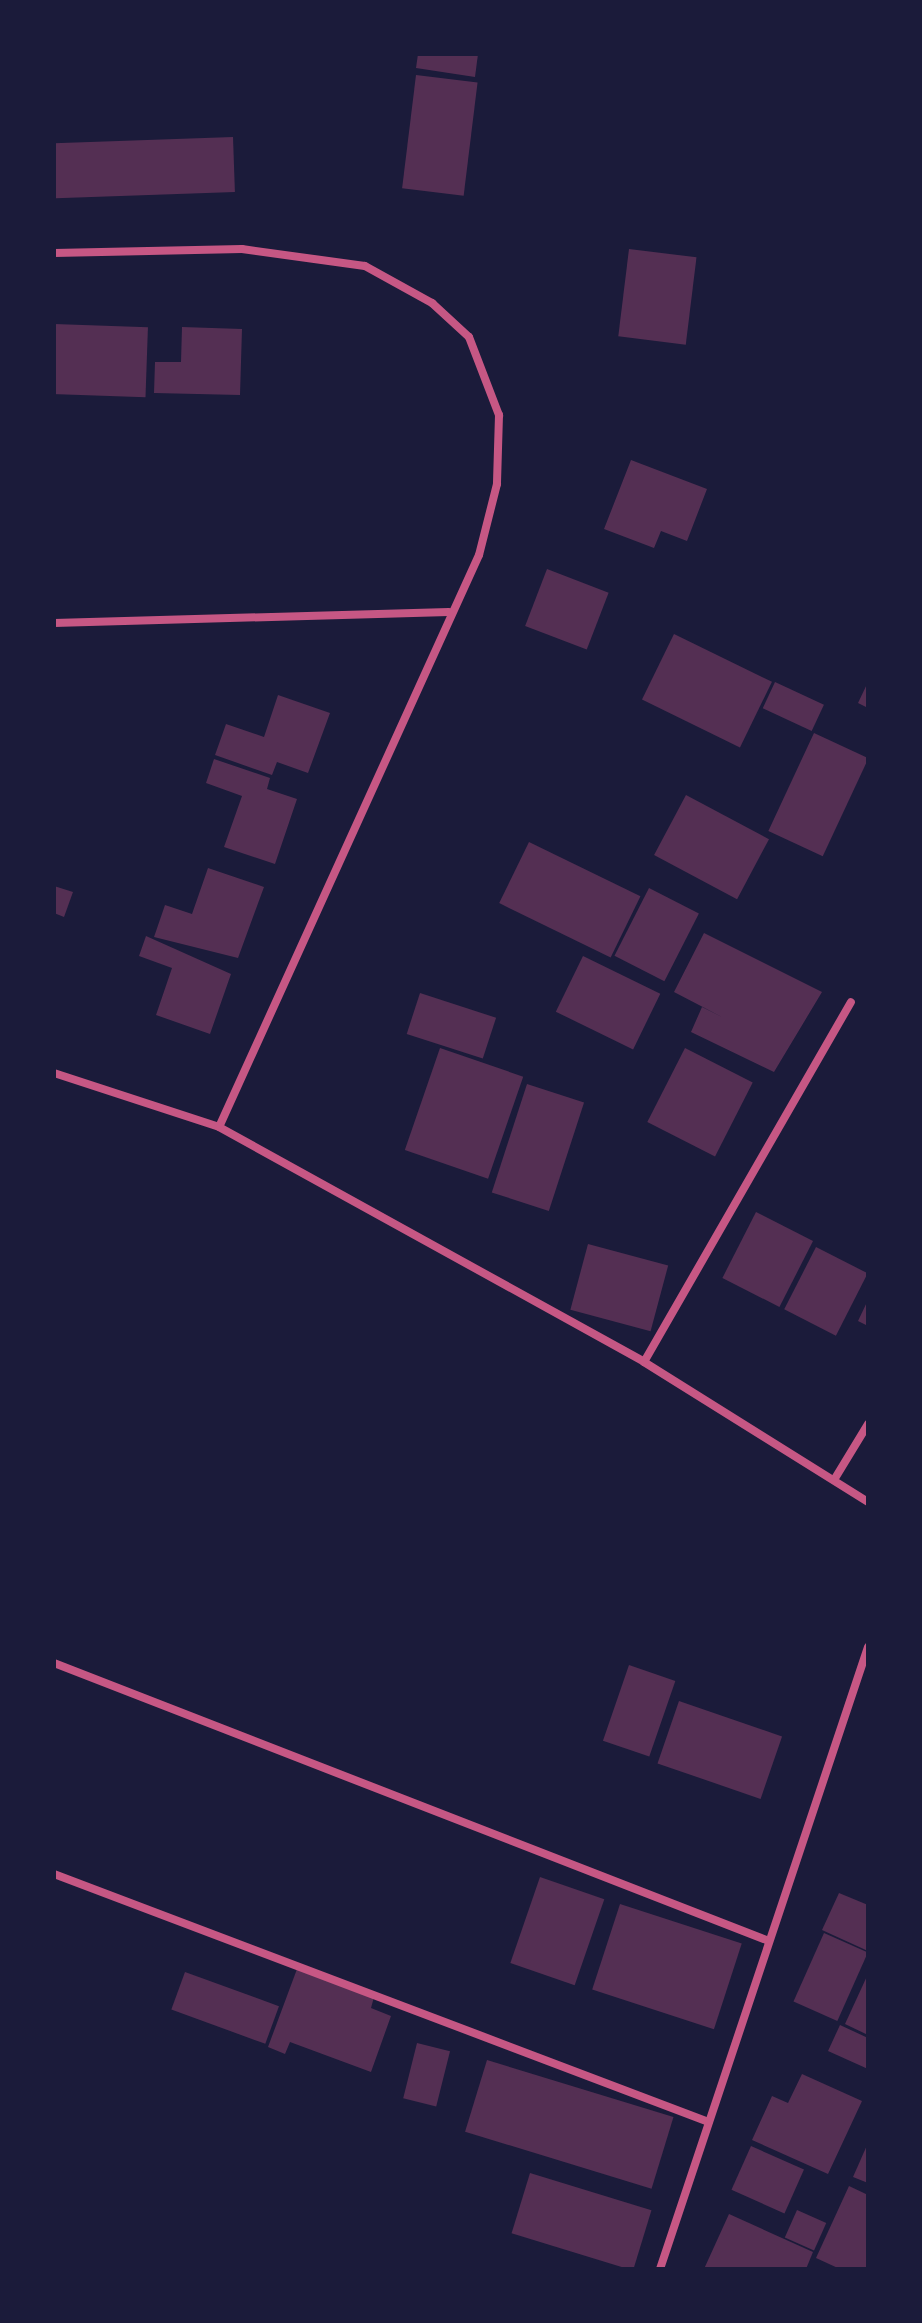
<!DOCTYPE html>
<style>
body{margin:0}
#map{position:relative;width:922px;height:2323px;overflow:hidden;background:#1b1b3a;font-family:"Noto Sans",sans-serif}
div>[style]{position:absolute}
.building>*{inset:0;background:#542f53;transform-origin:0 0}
.minor>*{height:8px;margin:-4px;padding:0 4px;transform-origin:4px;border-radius:4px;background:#c65784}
span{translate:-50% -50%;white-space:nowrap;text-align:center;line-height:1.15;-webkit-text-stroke:8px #1b1b3a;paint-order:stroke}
.frame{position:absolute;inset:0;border:56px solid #1b1b3a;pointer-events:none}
</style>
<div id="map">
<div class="building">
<div style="clip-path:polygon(418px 54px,478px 54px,475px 77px,416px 68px)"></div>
<div style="left:416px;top:75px;width:62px;height:114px;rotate:7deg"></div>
<div style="left:233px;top:137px;width:55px;height:179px;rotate:88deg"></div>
<div style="left:629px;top:249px;width:68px;height:88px;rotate:7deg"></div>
<div style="left:54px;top:324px;width:94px;height:70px;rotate:2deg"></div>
<div style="clip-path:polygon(182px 327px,242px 329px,240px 395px,154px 393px,155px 362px,181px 362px)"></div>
<div style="clip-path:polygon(631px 460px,707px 489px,687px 541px,661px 531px,654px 548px,604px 529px)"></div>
<div style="left:547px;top:569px;width:66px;height:61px;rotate:21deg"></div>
<div style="left:674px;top:634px;width:109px;height:73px;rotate:26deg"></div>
<div style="left:775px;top:682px;width:54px;height:29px;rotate:25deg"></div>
<div style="clip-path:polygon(868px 682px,868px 708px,858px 703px)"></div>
<div style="clip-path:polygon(278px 695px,330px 713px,308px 773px,277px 762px,272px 775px,215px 755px,226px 724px,264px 737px)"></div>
<div style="left:814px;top:733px;width:60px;height:108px;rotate:25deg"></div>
<div style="clip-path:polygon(214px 759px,270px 778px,267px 789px,297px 799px,275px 864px,224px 847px,242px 796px,206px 783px)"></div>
<div style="left:686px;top:795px;width:94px;height:68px;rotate:28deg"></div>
<div style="left:529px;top:842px;width:124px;height:68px;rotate:26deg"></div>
<div style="clip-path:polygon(208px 868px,264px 887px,238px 958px,154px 937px,165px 905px,192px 914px)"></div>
<div style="clip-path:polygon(54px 886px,73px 892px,64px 917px,54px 913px)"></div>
<div style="left:649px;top:888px;width:56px;height:76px;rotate:27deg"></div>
<div style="clip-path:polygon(704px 933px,822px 992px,774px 1072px,691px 1032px,702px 1007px,722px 1017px,674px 992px)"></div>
<div style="clip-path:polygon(146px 936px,231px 974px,210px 1034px,156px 1015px,172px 968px,139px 956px)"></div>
<div style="left:583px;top:956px;width:86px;height:62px;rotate:26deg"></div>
<div style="left:420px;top:993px;width:80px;height:43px;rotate:18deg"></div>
<div style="left:440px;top:1048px;width:88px;height:108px;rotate:19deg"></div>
<div style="left:685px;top:1048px;width:76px;height:83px;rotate:27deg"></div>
<div style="left:527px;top:1084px;width:60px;height:114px;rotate:18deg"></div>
<div style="left:756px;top:1212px;width:64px;height:74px;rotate:27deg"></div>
<div style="left:588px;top:1244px;width:83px;height:68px;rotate:15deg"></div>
<div style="left:816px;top:1247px;width:58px;height:70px;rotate:27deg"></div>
<div style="clip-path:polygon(868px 1300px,868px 1326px,858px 1321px)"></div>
<div style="left:629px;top:1665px;width:49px;height:80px;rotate:19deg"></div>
<div style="left:679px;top:1701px;width:109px;height:66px;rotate:19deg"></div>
<div style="left:540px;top:1877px;width:68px;height:91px;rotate:19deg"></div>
<div style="clip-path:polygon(839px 1893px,868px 1905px,868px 1951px,822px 1930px)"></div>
<div style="left:620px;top:1904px;width:128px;height:90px;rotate:18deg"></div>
<div style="left:824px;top:1933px;width:48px;height:75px;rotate:24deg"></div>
<div style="clip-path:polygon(297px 1969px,374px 1997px,371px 2008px,391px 2016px,371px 2072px,290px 2042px,285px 2054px,268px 2047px)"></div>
<div style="left:185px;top:1972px;width:100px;height:40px;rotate:20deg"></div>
<div style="clip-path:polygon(868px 1974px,868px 2035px,845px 2024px)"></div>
<div style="clip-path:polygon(840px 2025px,868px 2038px,868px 2069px,828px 2051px)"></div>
<div style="left:417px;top:2043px;width:34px;height:57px;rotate:14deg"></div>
<div style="left:487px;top:2060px;width:195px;height:75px;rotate:17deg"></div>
<div style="clip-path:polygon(802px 2074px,862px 2101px,828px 2174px,752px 2140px,772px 2096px,788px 2103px)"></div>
<div style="clip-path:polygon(868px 2143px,868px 2183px,853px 2177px)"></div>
<div style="left:751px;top:2146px;width:58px;height:48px;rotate:24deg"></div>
<div style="left:530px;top:2173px;width:127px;height:63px;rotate:17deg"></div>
<div style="clip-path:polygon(849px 2186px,868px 2195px,868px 2269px,840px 2269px,816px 2258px)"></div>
<div style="left:797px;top:2210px;width:32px;height:30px;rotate:24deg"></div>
<div style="clip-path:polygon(729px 2214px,813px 2252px,806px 2269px,704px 2269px)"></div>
</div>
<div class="minor">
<div style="left:54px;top:253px;width:188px;rotate:-1.2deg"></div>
<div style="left:242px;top:249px;width:124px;rotate:7.9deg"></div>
<div style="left:365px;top:266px;width:77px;rotate:28.9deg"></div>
<div style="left:432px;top:303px;width:50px;rotate:42.6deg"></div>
<div style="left:469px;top:337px;width:84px;rotate:69deg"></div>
<div style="left:499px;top:415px;width:69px;rotate:91.7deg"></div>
<div style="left:497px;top:484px;width:73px;rotate:104.2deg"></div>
<div style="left:479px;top:555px;width:628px;rotate:114.44deg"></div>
<div style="left:219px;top:1127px;width:486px;rotate:28.9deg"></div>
<div style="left:644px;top:1362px;width:264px;rotate:32deg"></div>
<div style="left:54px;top:623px;width:395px;rotate:-1.6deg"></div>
<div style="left:54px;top:1073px;width:174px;rotate:18.1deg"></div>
<div style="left:644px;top:1362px;width:415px;rotate:-60.1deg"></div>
<div style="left:834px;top:1480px;width:66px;rotate:-58.7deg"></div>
<div style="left:54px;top:1663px;width:767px;rotate:21.25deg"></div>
<div style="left:54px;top:1874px;width:700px;rotate:20.74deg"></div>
<div style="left:660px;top:2269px;width:656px;rotate:-71.51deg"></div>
</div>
<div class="frame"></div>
</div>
